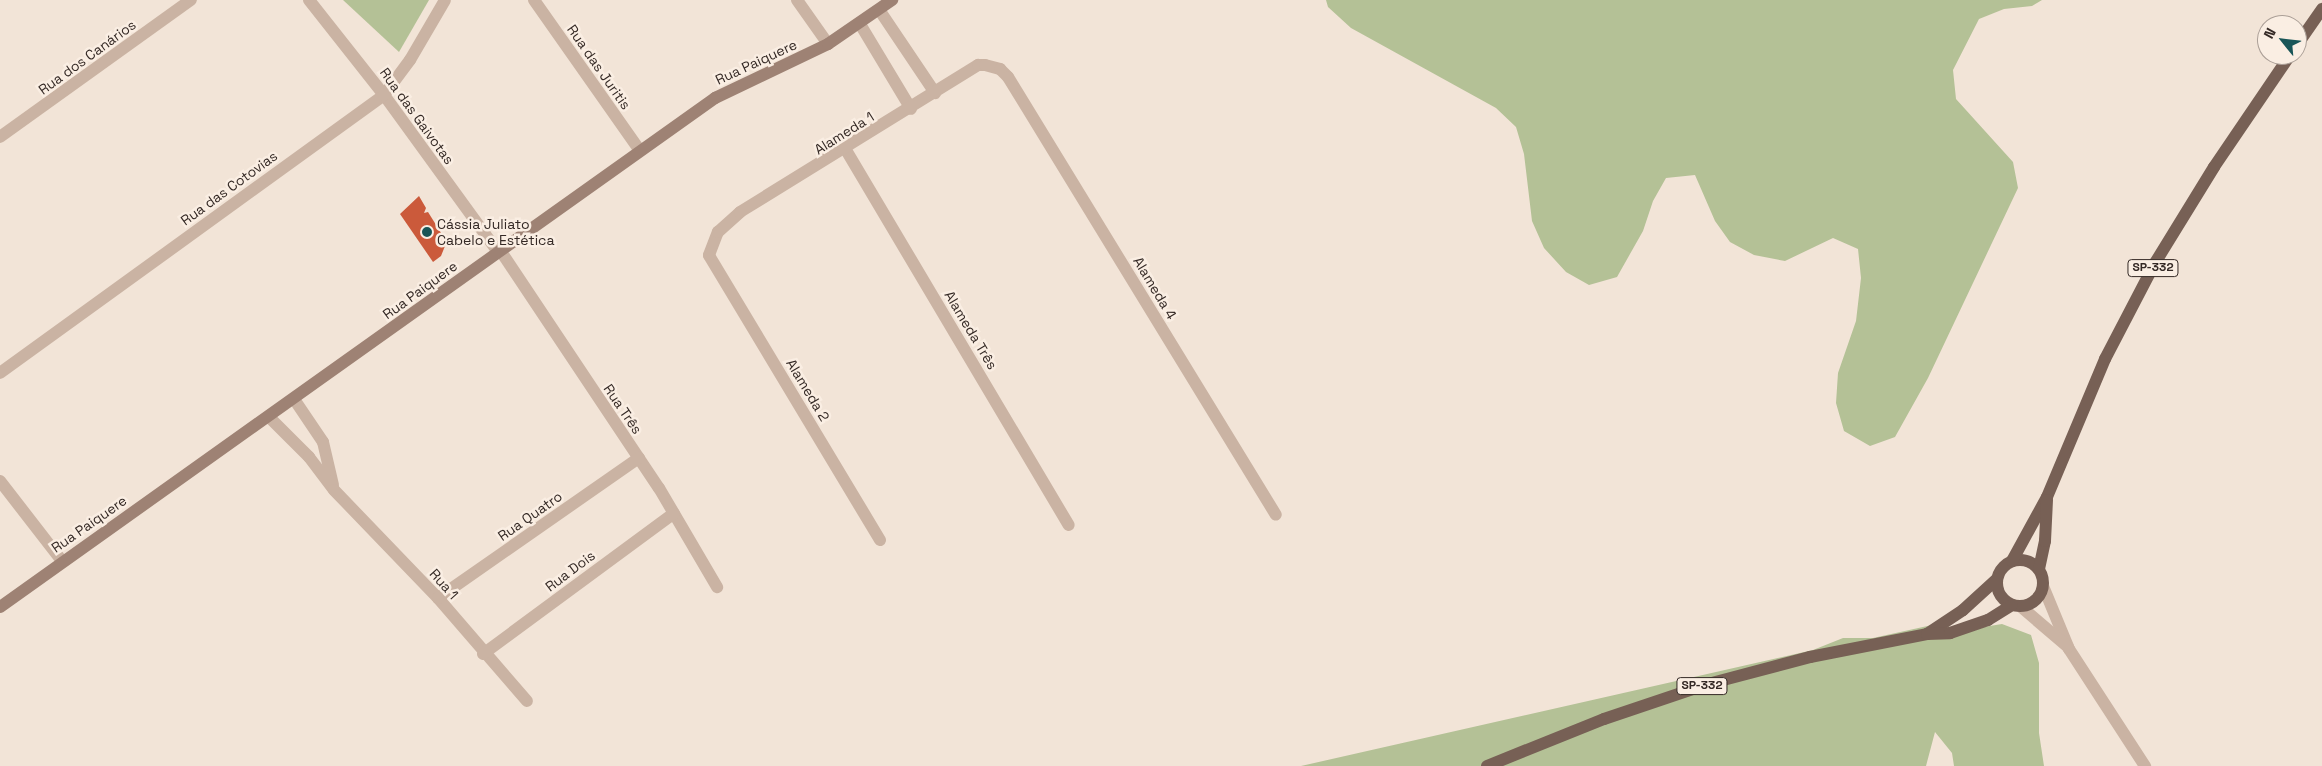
<!DOCTYPE html>
<meta charset="utf-8">
<style>
body{margin:0}
#map{position:relative;width:2322px;height:766px;overflow:hidden;background:#f2e4d7;font-family:"Space Grotesk",sans-serif}
div>[style]{position:absolute}
.green>*{inset:0;background:#b4c196}
.building>*{inset:0;background:#cb5a3b}
.street>*{height:12px;margin:-6px;padding:0 6px;transform-origin:6px;border-radius:6px;background:#cab3a3}
.secondary>*{height:12px;margin:-6px;padding:0 6px;transform-origin:6px;border-radius:6px;background:#9e8274}
.primary>*{height:12px;margin:-6px;padding:0 6px;transform-origin:6px;border-radius:6px;background:#776055}
.primary>.ring{margin:-6px;padding:0;box-sizing:content-box;background:none;border:12px solid #776055;border-radius:50%}
.dots>*{width:14px;height:14px;translate:-50% -50%;box-sizing:border-box;border:2px solid #faeee3;border-radius:50%}
span{translate:-50% -50%;white-space:nowrap;text-align:center;line-height:1.15;-webkit-text-stroke:5px #faeee3;paint-order:stroke}
.shield-label span{padding:1px 4px;background:#faeee3;border:1px solid;border-radius:4px;-webkit-text-stroke-width:0}
.shield-label{font-size:12px;color:#342925;font-weight:700}
.street-label{font-size:14px;color:#342925}
.poi-label{font-size:14px;color:#342925}
.left{translate:0 -50%;text-align:left}
.north{position:absolute;left:2257px;top:15px;width:50px;height:50px;box-sizing:border-box;background:#faeee3;border:1px solid #ab9f97;border-radius:50%;rotate:299deg;font-size:14px;font-weight:700;line-height:20px;text-align:center;color:#342925}
.north::after{content:'';display:block;margin:auto;width:18px;height:22px;background:#195557;clip-path:polygon(50% 0,100% 100%,50% 72%,0 100%)}
</style>
<div id="map">
<div class="green">
<div style="clip-path:polygon(343px 0,429px 0,399px 52px)"></div>
<div style="clip-path:polygon(1326px 0,2042px 0,2032px 6px,2004px 9px,1979px 19px,1953px 70px,1956px 99px,2013px 162px,2018px 188px,1928px 378px,1895px 437px,1870px 446px,1844px 431px,1836px 403px,1838px 373px,1856px 321px,1861px 278px,1858px 249px,1833px 238px,1785px 261px,1754px 255px,1730px 242px,1715px 221px,1695px 175px,1666px 178px,1653px 201px,1643px 231px,1617px 277px,1589px 285px,1566px 272px,1544px 248px,1532px 221px,1524px 154px,1516px 127px,1496px 108px,1351px 28px,1328px 7px)"></div>
<div style="clip-path:polygon(2002px 624px,2031px 635px,2039px 663px,2039px 733px,2044px 766px,1954px 766px,1952px 753px,1935px 732px,1926px 766px,1301px 766px,1813px 650px,1843px 638px,1873px 638px,1932px 625px,1971px 629px)"></div>
</div>
<div class="building">
<div style="clip-path:polygon(419px 196px,426px 208px,424px 213px,428px 212px,443px 236px,445px 246px,441px 256px,433px 262px,400px 214px)"></div>
</div>
<div class="street">
<div style="left:309px;top:0;width:121px;rotate:51.7deg"></div>
<div style="left:384px;top:95px;width:194px;rotate:54deg"></div>
<div style="left:534px;top:0;width:184px;rotate:54.9deg"></div>
<div style="left:797px;top:0;width:54px;rotate:54.8deg"></div>
<div style="left:880px;top:11px;width:99px;rotate:56.1deg"></div>
<div style="left:860px;top:24px;width:99px;rotate:59deg"></div>
<div style="left:0;top:137px;width:235px;rotate:-35.7deg"></div>
<div style="left:846px;top:150px;width:436px;rotate:59.3deg"></div>
<div style="left:500px;top:250px;width:286px;rotate:56.3deg"></div>
<div style="left:659px;top:488px;width:115px;rotate:59.6deg"></div>
<div style="left:0;top:373px;width:474px;rotate:-35.9deg"></div>
<div style="left:384px;top:95px;width:44px;rotate:-53.4deg"></div>
<div style="left:410px;top:60px;width:69px;rotate:-59.7deg"></div>
<div style="left:294px;top:399px;width:52px;rotate:56deg"></div>
<div style="left:323px;top:442px;width:44px;rotate:76.9deg"></div>
<div style="left:269px;top:417px;width:57px;rotate:45deg"></div>
<div style="left:309px;top:457px;width:41px;rotate:52.9deg"></div>
<div style="left:334px;top:490px;width:150px;rotate:46.1deg"></div>
<div style="left:438px;top:598px;width:136px;rotate:49.2deg"></div>
<div style="left:0;top:481px;width:101px;rotate:52.2deg"></div>
<div style="left:880px;top:540px;width:332px;rotate:-121deg"></div>
<div style="left:709px;top:255px;width:25px;rotate:-69deg"></div>
<div style="left:718px;top:232px;width:30px;rotate:-42deg"></div>
<div style="left:740px;top:212px;width:280px;rotate:-31.7deg"></div>
<div style="left:978px;top:65px;width:7px"></div>
<div style="left:985px;top:65px;width:16px;rotate:15deg"></div>
<div style="left:1000px;top:69px;width:11px;rotate:45deg"></div>
<div style="left:1008px;top:77px;width:513px;rotate:58.54deg"></div>
<div style="left:2043px;top:586px;width:68px;rotate:67.6deg"></div>
<div style="left:2069px;top:649px;width:140px;rotate:57deg"></div>
<div style="left:438px;top:598px;width:245px;rotate:-34.9deg"></div>
<div style="left:2020px;top:606px;width:63px;rotate:40.5deg"></div>
<div style="left:483px;top:654px;width:237px;rotate:-36.4deg"></div>
</div>
<div class="secondary">
<div style="left:0;top:607px;width:878px;rotate:-35.45deg"></div>
<div style="left:715px;top:98px;width:125px;rotate:-25.5deg"></div>
<div style="left:828px;top:44px;width:78px;rotate:-34.5deg"></div>
</div>
<div class="primary">
<div style="left:2297px;top:45px;width:44px;rotate:-55.2deg"></div>
<div class="ring" style="left:1997px;top:560px;width:34px;height:34px"></div>
<div style="left:2012px;top:561px;width:73px;rotate:-61.3deg"></div>
<div style="left:2047px;top:497px;width:150px;rotate:-67.2deg"></div>
<div style="left:2105px;top:359px;width:108px;rotate:-62.5deg"></div>
<div style="left:2155px;top:263px;width:113px;rotate:-58.4deg"></div>
<div style="left:2214px;top:167px;width:135px;rotate:-55.8deg"></div>
<div style="left:2039px;top:569px;width:29px;rotate:-78deg"></div>
<div style="left:2045px;top:541px;width:41px;rotate:-87.2deg"></div>
<div style="left:1927px;top:634px;width:43px;rotate:-33.7deg"></div>
<div style="left:1963px;top:610px;width:46px;rotate:-42.4deg"></div>
<div style="left:1487px;top:766px;width:126px;rotate:-21.9deg"></div>
<div style="left:1604px;top:719px;width:110px;rotate:-18.6deg"></div>
<div style="left:1708px;top:684px;width:106px;rotate:-14.8deg"></div>
<div style="left:1810px;top:657px;width:119px;rotate:-11.1deg"></div>
<div style="left:1927px;top:634px;width:23px;rotate:-2deg"></div>
<div style="left:1950px;top:633px;width:40px;rotate:-18.9deg"></div>
<div style="left:1988px;top:620px;width:28px;rotate:-32deg"></div>
</div>
<div class="dots">
<div style="left:427px;top:232px;background:#195557"></div>
</div>
<div class="shield-label">
<span style="left:2153px;top:268px">SP-332</span>
<span style="left:1702px;top:686px">SP-332</span>
</div>
<div class="street-label">
<span style="left:87px;top:57px;rotate:-36deg">Rua dos Canários</span>
<span style="left:756px;top:62px;rotate:-25deg">Rua Paiquere</span>
<span style="left:599px;top:67px;rotate:55deg">Rua das Juritis</span>
<span style="left:417px;top:116px;rotate:54deg">Rua das Gaivotas</span>
<span style="left:844px;top:133px;rotate:-32deg">Alameda 1</span>
<span style="left:229px;top:188px;rotate:-36deg">Rua das Cotovias</span>
<span style="left:1155px;top:288px;rotate:59deg">Alameda 4</span>
<span style="left:420px;top:290px;rotate:-36deg">Rua Paiquere</span>
<span style="left:971px;top:330px;rotate:59deg">Alameda Três</span>
<span style="left:808px;top:390px;rotate:59deg">Alameda 2</span>
<span style="left:623px;top:409px;rotate:56deg">Rua Três</span>
<span style="left:530px;top:516px;rotate:-35deg">Rua Quatro</span>
<span style="left:89px;top:524px;rotate:-35deg">Rua Paiquere</span>
<span style="left:570px;top:571px;rotate:-37deg">Rua Dois</span>
<span style="left:444px;top:584px;rotate:48deg">Rua 1</span>
</div>
<div class="poi-label">
<span class="left" style="left:437px;top:232px">Cássia Juliato<br>Cabelo e Estética</span>
</div>
<div class="north">N</div>
</div>
